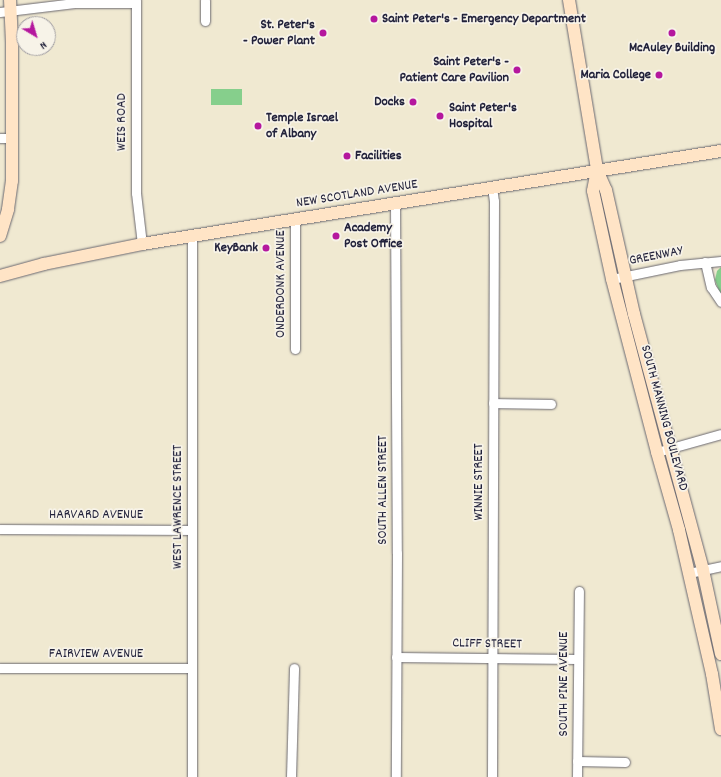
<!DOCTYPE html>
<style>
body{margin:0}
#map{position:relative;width:721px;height:777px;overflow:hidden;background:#f0e9d1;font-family:Dekko,sans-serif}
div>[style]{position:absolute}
.green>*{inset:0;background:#86cf8c;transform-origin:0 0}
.roads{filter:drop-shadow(0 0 1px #6a6870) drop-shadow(0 0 1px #6a6870)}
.street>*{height:9px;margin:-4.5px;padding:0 4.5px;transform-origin:4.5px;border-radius:4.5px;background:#fff}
.secondary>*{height:12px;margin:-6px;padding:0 6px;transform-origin:6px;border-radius:6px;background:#ffe4c6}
.dots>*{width:11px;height:11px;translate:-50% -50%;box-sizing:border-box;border:2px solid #f7f3e8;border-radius:50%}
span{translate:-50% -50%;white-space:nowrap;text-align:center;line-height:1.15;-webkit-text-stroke:3.5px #f7f3e8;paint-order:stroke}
.poi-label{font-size:14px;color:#22223b;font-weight:700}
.left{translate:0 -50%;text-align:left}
.right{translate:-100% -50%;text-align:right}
.street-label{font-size:14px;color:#22223b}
.north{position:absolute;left:16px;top:16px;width:40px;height:40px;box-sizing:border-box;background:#f7f3e8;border:1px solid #a29fa3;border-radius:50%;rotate:142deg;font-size:11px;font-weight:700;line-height:16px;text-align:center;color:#22223b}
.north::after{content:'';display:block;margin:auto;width:14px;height:18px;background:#b5179e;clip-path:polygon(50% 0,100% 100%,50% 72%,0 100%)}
</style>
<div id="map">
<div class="green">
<div style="left:211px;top:89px;width:31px;height:16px"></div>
<div style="clip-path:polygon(721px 267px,721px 296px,715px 280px,717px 271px)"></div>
</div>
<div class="roads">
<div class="street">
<div style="left:136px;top:0;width:193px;rotate:90deg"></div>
<div style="left:136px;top:193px;width:51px;rotate:83.3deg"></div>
<div style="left:0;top:12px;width:75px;rotate:-6.9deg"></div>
<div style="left:74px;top:3px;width:62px"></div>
<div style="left:205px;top:21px;width:21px;rotate:-90deg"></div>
<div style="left:0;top:138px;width:12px"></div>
<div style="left:492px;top:187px;width:14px;rotate:82deg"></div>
<div style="left:494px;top:201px;width:576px;rotate:90.2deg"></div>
<div style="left:395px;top:202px;width:351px;rotate:89.7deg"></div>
<div style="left:397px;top:553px;width:224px;rotate:90.3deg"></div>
<div style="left:192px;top:236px;width:541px;rotate:90deg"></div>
<div style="left:705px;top:262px;width:26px;rotate:77deg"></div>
<div style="left:711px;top:287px;width:18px;rotate:56deg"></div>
<div style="left:612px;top:279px;width:69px;rotate:-11.6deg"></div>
<div style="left:680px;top:265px;width:41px;rotate:-5.6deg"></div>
<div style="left:295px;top:349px;width:130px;rotate:-90deg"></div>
<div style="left:493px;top:403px;width:58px;rotate:1deg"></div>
<div style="left:657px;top:452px;width:66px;rotate:-15.7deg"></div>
<div style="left:0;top:529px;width:192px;rotate:0.3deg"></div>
<div style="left:689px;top:573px;width:33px;rotate:-12deg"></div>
<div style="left:396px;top:657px;width:182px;rotate:0.6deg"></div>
<div style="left:0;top:668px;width:192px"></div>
<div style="left:577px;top:761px;width:48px;rotate:1.2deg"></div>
<div style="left:291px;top:777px;width:109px;rotate:-88.4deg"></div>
<div style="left:577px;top:777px;width:186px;rotate:-89.4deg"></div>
</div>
<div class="secondary">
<div style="left:569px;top:0;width:172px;rotate:80.6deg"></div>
<div style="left:597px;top:170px;width:22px;rotate:66deg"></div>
<div style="left:606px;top:190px;width:127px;rotate:77.3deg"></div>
<div style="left:634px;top:314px;width:265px;rotate:74.9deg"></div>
<div style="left:703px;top:570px;width:86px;rotate:77.9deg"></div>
<div style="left:597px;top:170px;width:21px;rotate:101deg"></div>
<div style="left:593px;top:191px;width:90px;rotate:77.8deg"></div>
<div style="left:612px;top:279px;width:179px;rotate:75.4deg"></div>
<div style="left:657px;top:452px;width:81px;rotate:74.2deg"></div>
<div style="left:679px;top:530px;width:148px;rotate:77.1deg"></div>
<div style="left:712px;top:674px;width:56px;rotate:80.7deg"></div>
<div style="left:0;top:236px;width:28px;rotate:-73deg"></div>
<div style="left:8px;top:209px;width:28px;rotate:-82deg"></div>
<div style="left:12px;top:181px;width:139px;rotate:-90deg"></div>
<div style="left:12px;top:42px;width:42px;rotate:-92.7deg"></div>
<div style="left:0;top:276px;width:46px;rotate:-15.3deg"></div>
<div style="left:44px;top:264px;width:100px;rotate:-11.5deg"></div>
<div style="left:142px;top:244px;width:586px;rotate:-9.13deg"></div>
</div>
</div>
<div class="dots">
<div style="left:374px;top:19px;background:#b5179e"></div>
<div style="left:323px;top:33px;background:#b5179e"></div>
<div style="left:672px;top:33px;background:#b5179e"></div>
<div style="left:517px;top:70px;background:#b5179e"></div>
<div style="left:659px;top:75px;background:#b5179e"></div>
<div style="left:413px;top:102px;background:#b5179e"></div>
<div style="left:440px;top:116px;background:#b5179e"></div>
<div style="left:258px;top:126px;background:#b5179e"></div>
<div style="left:347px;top:156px;background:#b5179e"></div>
<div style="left:336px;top:236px;background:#b5179e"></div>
<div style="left:266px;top:248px;background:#b5179e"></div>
</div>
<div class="poi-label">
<span class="left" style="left:382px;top:19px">Saint Peter's - Emergency Department</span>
<span class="right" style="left:315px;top:33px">St. Peter's<br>- Power Plant</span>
<span style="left:672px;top:48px">McAuley Building</span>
<span class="right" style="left:509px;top:70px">Saint Peter's -<br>Patient Care Pavilion</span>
<span class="right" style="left:651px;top:75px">Maria College</span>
<span class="right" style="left:405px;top:102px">Docks</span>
<span class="left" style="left:449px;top:116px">Saint Peter's<br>Hospital</span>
<span class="left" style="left:266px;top:126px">Temple Israel<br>of Albany</span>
<span class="left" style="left:355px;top:156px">Facilities</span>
<span class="left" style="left:344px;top:236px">Academy<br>Post Office</span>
<span class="right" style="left:258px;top:248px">KeyBank</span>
</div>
<div class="street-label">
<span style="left:122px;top:122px;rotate:-90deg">WEIS ROAD</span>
<span style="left:357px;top:194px;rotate:-9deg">NEW SCOTLAND AVENUE</span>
<span style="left:656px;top:256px;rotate:-11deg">GREENWAY</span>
<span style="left:281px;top:284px;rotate:-90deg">ONDERDONK AVENUE</span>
<span style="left:664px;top:418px;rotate:75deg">SOUTH MANNING BOULEVARD</span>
<span style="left:479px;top:482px;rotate:-90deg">WINNIE STREET</span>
<span style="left:383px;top:490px;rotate:-90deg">SOUTH ALLEN STREET</span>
<span style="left:178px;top:507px;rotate:-90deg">WEST LAWRENCE STREET</span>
<span style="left:96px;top:515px">HARVARD AVENUE</span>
<span style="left:487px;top:644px;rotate:1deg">CLIFF STREET</span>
<span style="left:96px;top:654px">FAIRVIEW AVENUE</span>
<span style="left:564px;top:684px;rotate:-90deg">SOUTH PINE AVENUE</span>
</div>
<div class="north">N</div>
</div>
